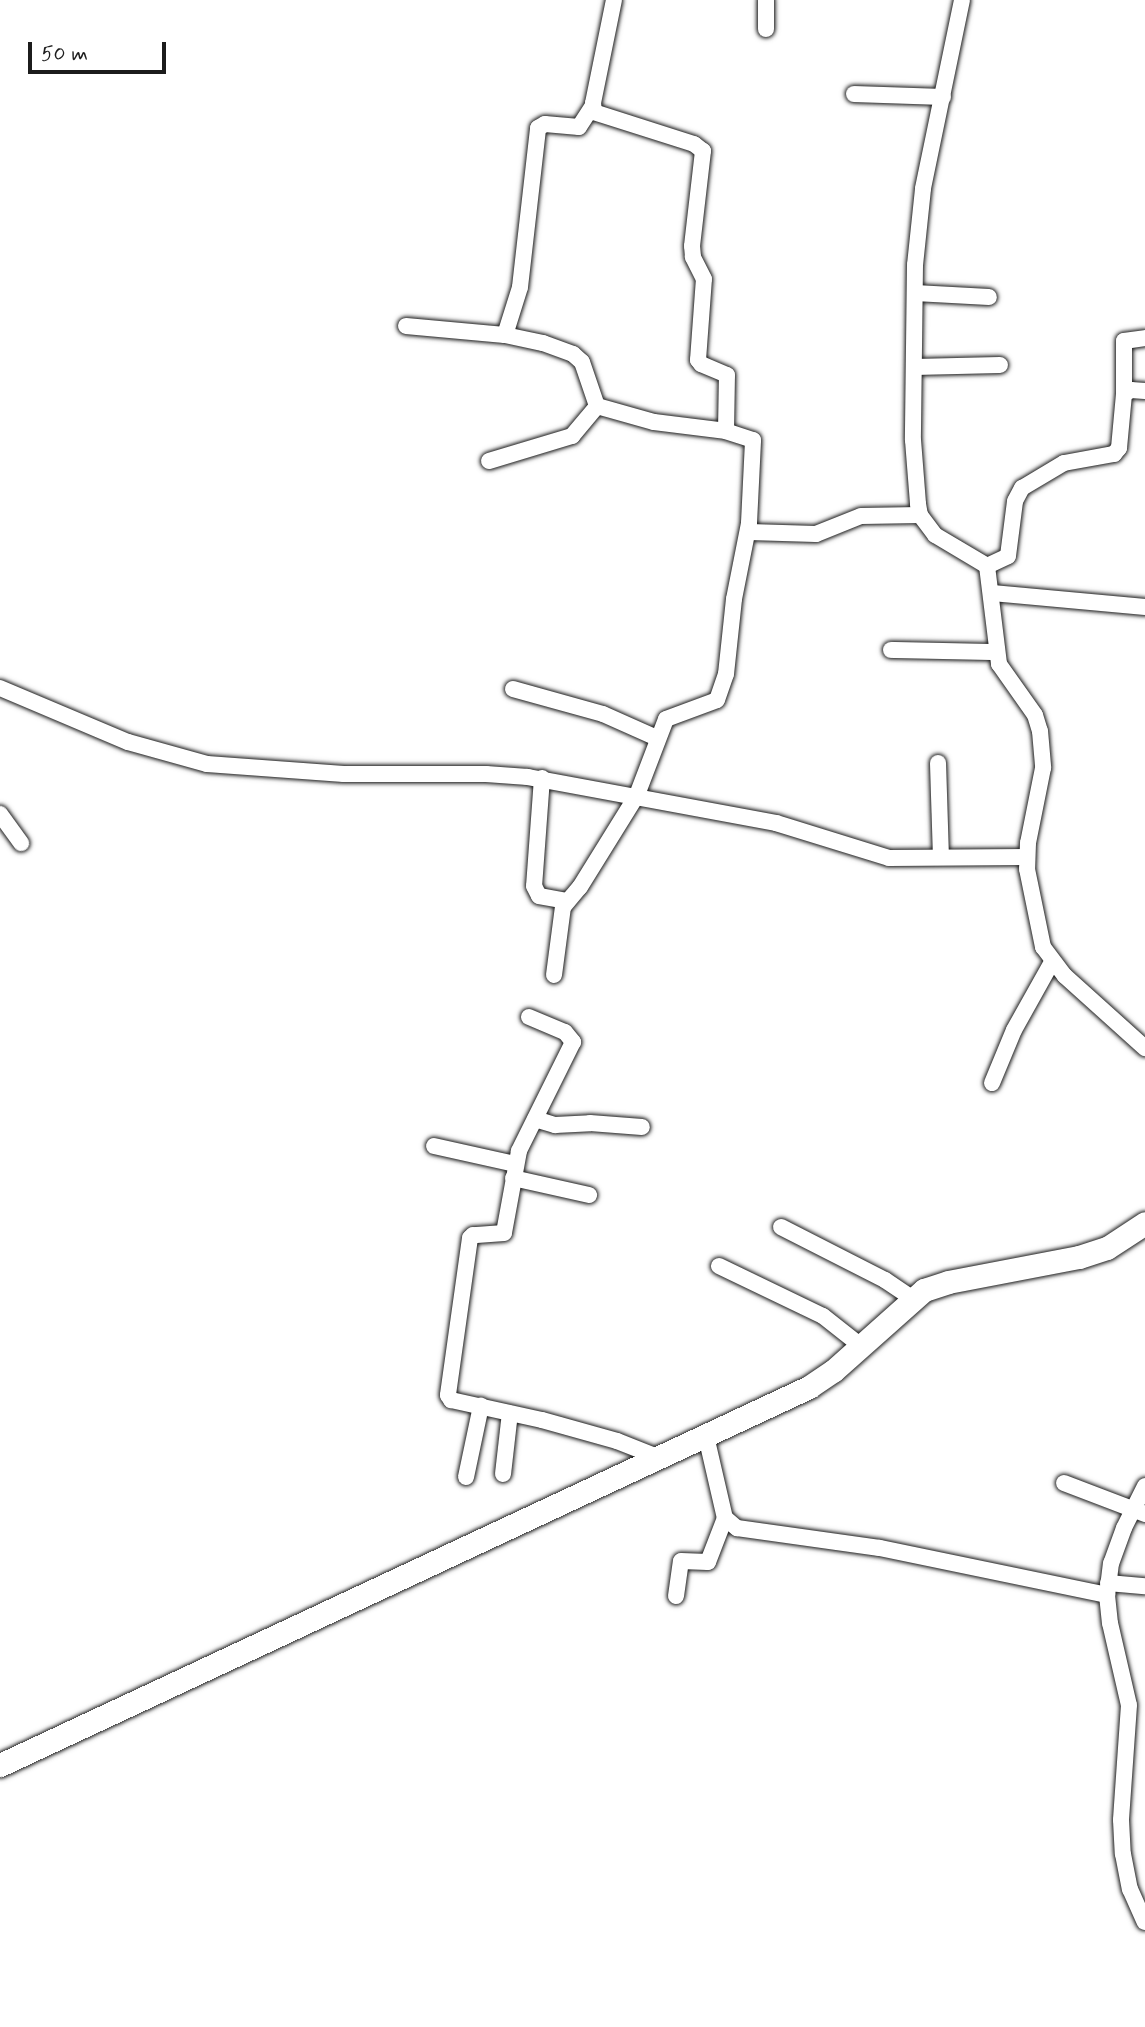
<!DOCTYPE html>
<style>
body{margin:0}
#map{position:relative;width:1145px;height:2027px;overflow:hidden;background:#fff;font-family:Mynerve,sans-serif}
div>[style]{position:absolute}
.roads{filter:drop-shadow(0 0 2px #1c1c1c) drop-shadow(0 0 2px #1c1c1c)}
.street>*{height:16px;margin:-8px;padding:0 8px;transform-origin:8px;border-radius:8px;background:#fff}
.secondary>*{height:23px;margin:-11.5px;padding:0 11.5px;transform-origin:11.5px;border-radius:11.5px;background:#fff}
span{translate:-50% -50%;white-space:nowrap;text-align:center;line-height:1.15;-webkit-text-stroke:5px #fff;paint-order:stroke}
.scale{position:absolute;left:28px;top:42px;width:138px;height:32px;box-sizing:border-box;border:4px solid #1c1c1c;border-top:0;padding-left:9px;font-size:21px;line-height:24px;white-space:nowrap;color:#1c1c1c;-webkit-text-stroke:5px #fff;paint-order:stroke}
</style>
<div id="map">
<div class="roads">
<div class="street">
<div style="left:962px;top:0;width:193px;rotate:101.7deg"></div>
<div style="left:923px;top:189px;width:76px;rotate:96deg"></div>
<div style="left:915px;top:265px;width:175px;rotate:90.7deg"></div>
<div style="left:913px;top:440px;width:64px;rotate:85.5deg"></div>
<div style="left:918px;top:504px;width:11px;rotate:80deg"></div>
<div style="left:920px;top:515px;width:25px;rotate:53deg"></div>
<div style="left:935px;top:535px;width:61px;rotate:30.8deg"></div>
<div style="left:987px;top:566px;width:99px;rotate:83deg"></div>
<div style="left:999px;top:664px;width:62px;rotate:54.8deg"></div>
<div style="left:1035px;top:715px;width:17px;rotate:73deg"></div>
<div style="left:1040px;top:731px;width:37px;rotate:85deg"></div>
<div style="left:1043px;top:768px;width:76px;rotate:101.3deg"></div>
<div style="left:1028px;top:843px;width:26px;rotate:92deg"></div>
<div style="left:1027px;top:869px;width:80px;rotate:78.4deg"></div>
<div style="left:1043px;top:947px;width:36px;rotate:53deg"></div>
<div style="left:1065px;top:976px;width:108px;rotate:42deg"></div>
<div style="left:766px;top:29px;width:29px;rotate:-90deg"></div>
<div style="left:854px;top:94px;width:89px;rotate:1.9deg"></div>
<div style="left:915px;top:293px;width:74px;rotate:3.1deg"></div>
<div style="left:406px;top:326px;width:99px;rotate:5.2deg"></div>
<div style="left:505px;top:335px;width:39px;rotate:12deg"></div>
<div style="left:543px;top:343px;width:32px;rotate:20deg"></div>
<div style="left:573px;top:354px;width:12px;rotate:42deg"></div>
<div style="left:582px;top:362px;width:46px;rotate:71.2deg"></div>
<div style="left:597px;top:406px;width:59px;rotate:15.7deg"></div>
<div style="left:654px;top:422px;width:73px;rotate:7.1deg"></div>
<div style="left:505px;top:335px;width:50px;rotate:-72.6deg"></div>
<div style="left:520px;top:287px;width:160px;rotate:-83.5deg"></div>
<div style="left:538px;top:128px;width:8px;rotate:-30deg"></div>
<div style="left:545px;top:124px;width:34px;rotate:5deg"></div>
<div style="left:579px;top:127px;width:24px;rotate:-57deg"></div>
<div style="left:914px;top:367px;width:86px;rotate:-1.3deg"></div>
<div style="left:1124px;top:394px;width:53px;rotate:-90deg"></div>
<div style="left:1124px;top:341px;width:21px;rotate:-8deg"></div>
<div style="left:489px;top:461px;width:87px;rotate:-16.8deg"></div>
<div style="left:572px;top:436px;width:39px;rotate:-50deg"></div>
<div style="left:749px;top:532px;width:67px;rotate:1.7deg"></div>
<div style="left:816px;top:534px;width:48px;rotate:-21.8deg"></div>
<div style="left:861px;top:516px;width:59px;rotate:-1deg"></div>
<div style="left:987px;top:566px;width:23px;rotate:-25deg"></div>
<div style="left:1008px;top:556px;width:55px;rotate:-82.7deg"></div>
<div style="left:1015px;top:501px;width:15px;rotate:-62deg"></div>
<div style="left:1022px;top:488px;width:49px;rotate:-30.8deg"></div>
<div style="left:1064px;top:463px;width:51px;rotate:-10.2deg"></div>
<div style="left:1114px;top:454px;width:8px;rotate:-50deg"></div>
<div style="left:1119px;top:448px;width:54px;rotate:-84.7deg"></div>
<div style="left:1124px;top:394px;width:8px;rotate:-30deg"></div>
<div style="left:1131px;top:390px;width:14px;rotate:4deg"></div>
<div style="left:992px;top:593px;width:154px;rotate:5.2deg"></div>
<div style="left:891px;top:650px;width:104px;rotate:1.1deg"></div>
<div style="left:0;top:688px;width:139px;rotate:22.9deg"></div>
<div style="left:128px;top:742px;width:82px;rotate:15.6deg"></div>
<div style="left:207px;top:764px;width:137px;rotate:4.2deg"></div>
<div style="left:344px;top:774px;width:142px"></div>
<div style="left:486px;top:774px;width:42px;rotate:4.1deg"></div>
<div style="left:528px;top:777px;width:252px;rotate:10.5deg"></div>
<div style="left:776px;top:823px;width:118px;rotate:17.2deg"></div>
<div style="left:889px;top:858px;width:138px;rotate:-0.4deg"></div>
<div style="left:513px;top:689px;width:93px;rotate:15.5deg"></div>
<div style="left:603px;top:714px;width:59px;rotate:24deg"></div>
<div style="left:938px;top:763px;width:93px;rotate:88.2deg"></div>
<div style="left:542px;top:778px;width:108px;rotate:94.2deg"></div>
<div style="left:534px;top:886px;width:11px;rotate:63deg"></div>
<div style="left:539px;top:896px;width:29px;rotate:10deg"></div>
<div style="left:0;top:814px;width:36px;rotate:54deg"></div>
<div style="left:554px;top:975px;width:69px;rotate:-82.5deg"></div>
<div style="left:563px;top:907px;width:26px;rotate:-50deg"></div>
<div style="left:580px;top:887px;width:108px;rotate:-58.2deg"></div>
<div style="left:637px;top:795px;width:81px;rotate:-69.1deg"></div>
<div style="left:666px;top:719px;width:54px;rotate:-20.4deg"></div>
<div style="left:717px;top:700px;width:28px;rotate:-71deg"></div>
<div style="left:726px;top:674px;width:75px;rotate:-83.9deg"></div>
<div style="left:734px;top:599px;width:77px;rotate:-78.8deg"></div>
<div style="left:749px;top:523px;width:83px;rotate:-87.2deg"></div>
<div style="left:753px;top:440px;width:28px;rotate:-162deg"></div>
<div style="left:726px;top:431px;width:56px;rotate:-89deg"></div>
<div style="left:727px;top:375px;width:28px;rotate:-157deg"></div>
<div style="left:701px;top:364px;width:5px;rotate:-127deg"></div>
<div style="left:698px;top:360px;width:81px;rotate:-85.8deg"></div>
<div style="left:704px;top:279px;width:25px;rotate:-117deg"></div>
<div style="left:693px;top:257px;width:11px;rotate:-95deg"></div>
<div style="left:692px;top:246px;width:96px;rotate:-83.4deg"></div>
<div style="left:703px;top:151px;width:11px;rotate:-142deg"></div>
<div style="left:694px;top:144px;width:105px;rotate:-162.3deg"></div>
<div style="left:594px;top:112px;width:9px;rotate:-96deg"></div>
<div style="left:593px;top:103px;width:105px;rotate:-78.5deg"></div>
<div style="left:529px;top:1017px;width:39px;rotate:23deg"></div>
<div style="left:565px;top:1032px;width:13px;rotate:51deg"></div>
<div style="left:573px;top:1042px;width:122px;rotate:116.4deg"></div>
<div style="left:519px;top:1151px;width:83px;rotate:100.4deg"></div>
<div style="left:504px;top:1233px;width:31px;rotate:176deg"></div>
<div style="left:473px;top:1235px;width:4px;rotate:135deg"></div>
<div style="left:470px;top:1238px;width:159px;rotate:98deg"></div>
<div style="left:448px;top:1395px;width:6px;rotate:59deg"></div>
<div style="left:451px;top:1400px;width:93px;rotate:12.4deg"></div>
<div style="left:542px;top:1420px;width:78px;rotate:15.6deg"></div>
<div style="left:617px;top:1441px;width:46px;rotate:21.6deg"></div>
<div style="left:992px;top:1083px;width:57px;rotate:-67.5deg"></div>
<div style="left:1014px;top:1030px;width:78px;rotate:-60.8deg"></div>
<div style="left:535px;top:1119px;width:21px;rotate:17deg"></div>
<div style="left:555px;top:1125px;width:35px;rotate:-3deg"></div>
<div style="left:590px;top:1123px;width:52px;rotate:4.4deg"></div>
<div style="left:434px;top:1146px;width:83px;rotate:12.5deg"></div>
<div style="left:513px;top:1178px;width:78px;rotate:12.6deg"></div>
<div style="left:781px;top:1227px;width:117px;rotate:27deg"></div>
<div style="left:885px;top:1280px;width:32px;rotate:34deg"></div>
<div style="left:719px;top:1266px;width:115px;rotate:25.7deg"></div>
<div style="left:823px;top:1316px;width:48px;rotate:38.3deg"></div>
<div style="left:706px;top:1436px;width:84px;rotate:77deg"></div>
<div style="left:725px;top:1518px;width:16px;rotate:40deg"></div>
<div style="left:737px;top:1528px;width:144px;rotate:8deg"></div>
<div style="left:880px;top:1548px;width:232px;rotate:11.7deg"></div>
<div style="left:503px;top:1474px;width:61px;rotate:-83.5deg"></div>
<div style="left:466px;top:1477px;width:73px;rotate:-78.1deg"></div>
<div style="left:1064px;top:1483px;width:87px;rotate:20.9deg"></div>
<div style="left:1145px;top:1486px;width:47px;rotate:116.6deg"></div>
<div style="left:1124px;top:1528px;width:37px;rotate:110deg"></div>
<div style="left:1111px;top:1563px;width:32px;rotate:97deg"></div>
<div style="left:1107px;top:1595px;width:28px;rotate:84deg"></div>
<div style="left:1110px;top:1623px;width:84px;rotate:77deg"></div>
<div style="left:1129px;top:1705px;width:115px;rotate:94deg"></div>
<div style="left:1121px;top:1820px;width:34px;rotate:87deg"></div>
<div style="left:1123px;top:1854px;width:36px;rotate:79deg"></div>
<div style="left:1130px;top:1889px;width:36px;rotate:66deg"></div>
<div style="left:1108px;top:1583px;width:37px;rotate:5deg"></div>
<div style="left:676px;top:1596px;width:35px;rotate:-82deg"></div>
<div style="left:681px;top:1561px;width:27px;rotate:2deg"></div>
<div style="left:708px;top:1562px;width:47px;rotate:-68.9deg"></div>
</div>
<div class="secondary">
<div style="left:0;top:1765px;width:893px;rotate:-25.04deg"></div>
<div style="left:809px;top:1387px;width:29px;rotate:-34deg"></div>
<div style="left:833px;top:1371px;width:122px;rotate:-41.7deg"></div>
<div style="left:924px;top:1290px;width:25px;rotate:-18deg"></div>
<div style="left:948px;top:1282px;width:133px;rotate:-10.8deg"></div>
<div style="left:1079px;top:1257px;width:29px;rotate:-18deg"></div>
<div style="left:1107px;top:1248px;width:45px;rotate:-33.3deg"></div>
</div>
</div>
<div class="scale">50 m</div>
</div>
